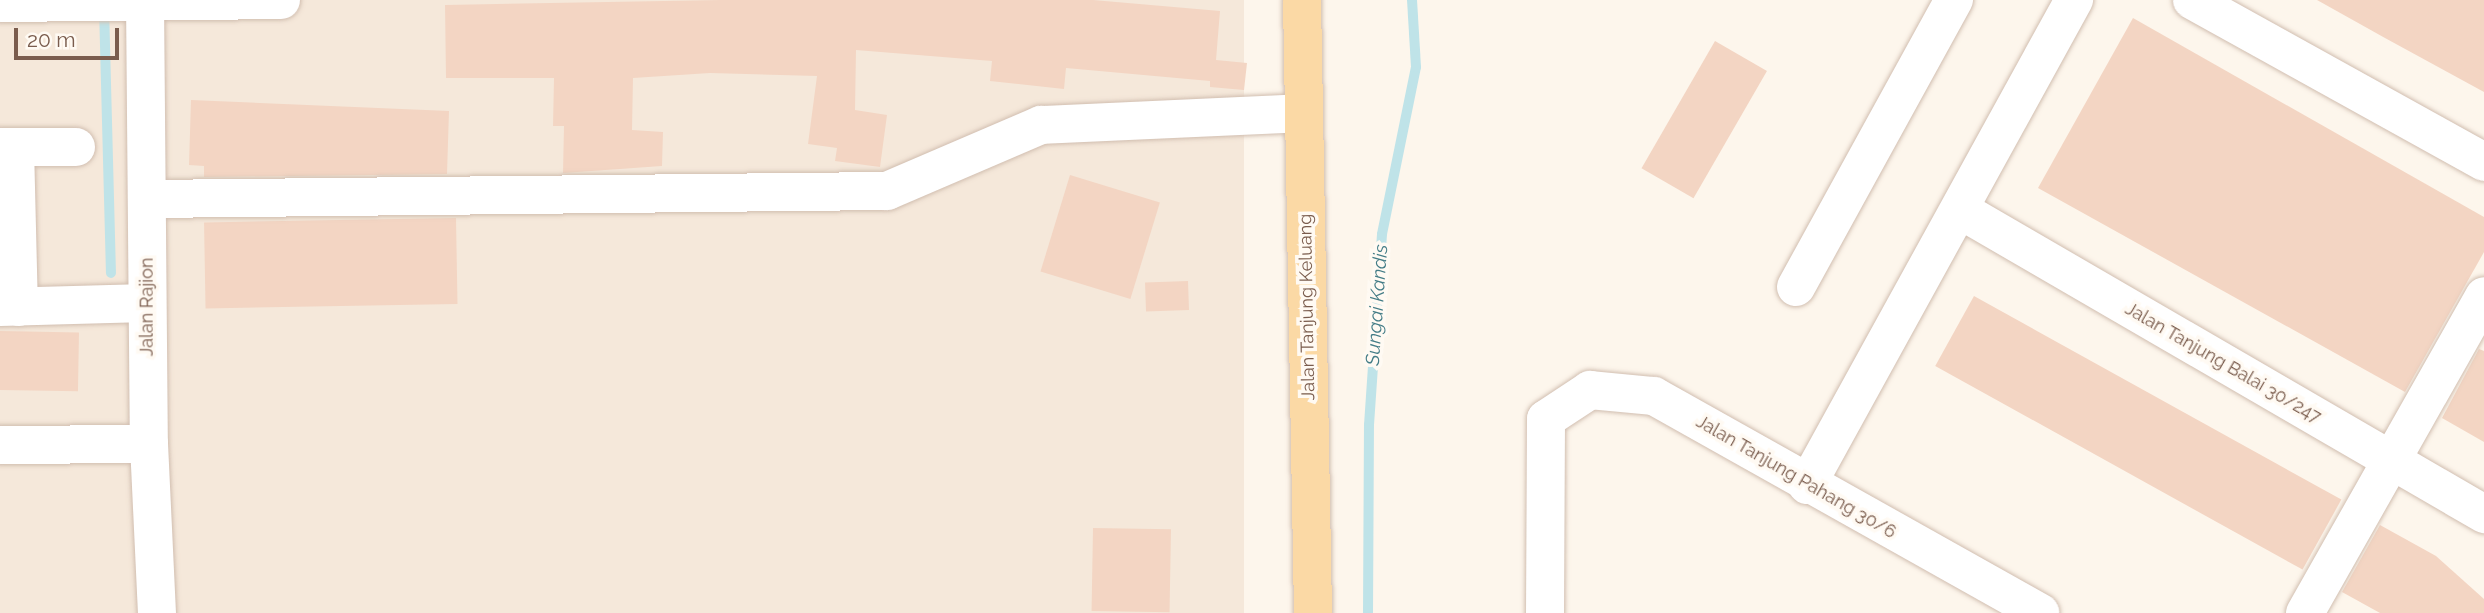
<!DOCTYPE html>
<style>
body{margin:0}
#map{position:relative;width:2484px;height:613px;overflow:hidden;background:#fdf6ec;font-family:Raleway,sans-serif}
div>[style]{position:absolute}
.residential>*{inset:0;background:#f5e8da;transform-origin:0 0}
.stream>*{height:10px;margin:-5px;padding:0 5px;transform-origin:5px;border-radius:5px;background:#bfe3e8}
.building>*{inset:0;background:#f3d5c3;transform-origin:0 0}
.roads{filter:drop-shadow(0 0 2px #d1beb0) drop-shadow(0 0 2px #d1beb0)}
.minor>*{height:38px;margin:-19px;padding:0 19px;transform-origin:19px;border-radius:19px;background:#fff}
.major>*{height:38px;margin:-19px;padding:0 19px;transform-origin:19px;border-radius:19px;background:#fbd9a5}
span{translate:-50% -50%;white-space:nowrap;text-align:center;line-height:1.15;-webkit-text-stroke:7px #fffaf3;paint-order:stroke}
.street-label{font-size:18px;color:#7a5c4d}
.water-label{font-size:19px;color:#437c86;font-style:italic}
.scale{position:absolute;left:14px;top:28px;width:105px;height:32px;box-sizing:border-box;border:4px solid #7a5c4d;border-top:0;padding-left:9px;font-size:21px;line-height:24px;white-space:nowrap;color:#7a5c4d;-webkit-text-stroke:5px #fffaf3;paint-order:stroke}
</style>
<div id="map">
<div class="residential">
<div style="left:0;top:0;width:1244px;height:613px"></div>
</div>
<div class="stream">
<div style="left:104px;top:7px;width:266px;rotate:88.5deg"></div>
<div style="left:1368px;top:613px;width:188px;rotate:-89.7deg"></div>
<div style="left:1369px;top:425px;width:191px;rotate:-86.1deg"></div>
<div style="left:1382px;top:234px;width:170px;rotate:-78.5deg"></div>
<div style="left:1416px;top:67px;width:67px;rotate:-93.4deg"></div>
</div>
<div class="building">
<div style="clip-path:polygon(721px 0,1093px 0,1220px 11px,1216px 60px,1247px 63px,1244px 90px,1210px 87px,1210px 81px,1066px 68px,1064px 89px,990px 81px,992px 61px,856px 50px,855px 110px,887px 115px,880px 167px,835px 161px,837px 148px,808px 144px,817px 76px,710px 73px,633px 78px,632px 130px,663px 132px,662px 166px,563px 173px,564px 126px,553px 126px,554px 78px,446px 78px,445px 5px)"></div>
<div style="clip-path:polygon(2317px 0,2484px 0,2484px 92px,2385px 38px)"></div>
<div style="clip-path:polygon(2133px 18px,2484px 217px,2484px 252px,2405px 392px,2038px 188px)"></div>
<div style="left:1715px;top:41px;width:60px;height:147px;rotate:30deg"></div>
<div style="clip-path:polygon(191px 100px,449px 111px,447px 174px,204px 177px,204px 166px,189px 165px)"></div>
<div style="left:1070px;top:175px;width:94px;height:101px;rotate:17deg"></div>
<div style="left:456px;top:218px;width:86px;height:252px;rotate:89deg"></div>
<div style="left:1188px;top:281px;width:29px;height:43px;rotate:88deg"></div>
<div style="left:1974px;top:296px;width:420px;height:80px;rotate:29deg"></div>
<div style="left:0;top:331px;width:79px;height:59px;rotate:1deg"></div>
<div style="clip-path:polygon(2479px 349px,2484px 351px,2484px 442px,2442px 418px)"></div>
<div style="clip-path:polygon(2380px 525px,2436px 556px,2484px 599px,2484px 613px,2380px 613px,2342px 592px)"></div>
<div style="left:1093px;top:528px;width:78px;height:83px;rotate:1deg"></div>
</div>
<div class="roads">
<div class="minor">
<div style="left:145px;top:0;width:444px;rotate:89.5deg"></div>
<div style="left:149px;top:444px;width:169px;rotate:87.3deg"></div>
<div style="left:2192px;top:0;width:334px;rotate:29deg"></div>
<div style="left:0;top:3px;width:281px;rotate:-0.6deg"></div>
<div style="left:0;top:147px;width:76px"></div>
<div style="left:15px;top:147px;width:160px;rotate:88.6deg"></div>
<div style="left:147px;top:199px;width:740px;rotate:-0.62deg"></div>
<div style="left:887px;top:191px;width:168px;rotate:-23.2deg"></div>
<div style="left:1041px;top:125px;width:263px;rotate:-2.6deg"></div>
<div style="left:1962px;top:211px;width:604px;rotate:30.13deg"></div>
<div style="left:1796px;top:287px;width:328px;rotate:-61.2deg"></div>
<div style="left:0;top:307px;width:147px;rotate:-1.6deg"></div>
<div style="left:0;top:445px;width:149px;rotate:-0.4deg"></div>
<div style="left:1807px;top:485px;width:554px;rotate:-61.17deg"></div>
<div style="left:1545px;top:613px;width:194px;rotate:-89.7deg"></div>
<div style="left:1546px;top:419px;width:53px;rotate:-33.4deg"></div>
<div style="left:1590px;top:390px;width:64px;rotate:5.4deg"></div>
<div style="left:1654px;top:396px;width:443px;rotate:29.3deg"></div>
<div style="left:2305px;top:613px;width:364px;rotate:-60.5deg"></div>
</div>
<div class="major">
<div style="left:1302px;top:0;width:613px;rotate:88.97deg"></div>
</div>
</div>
<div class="street-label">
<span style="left:147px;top:307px;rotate:-90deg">Jalan Rajion</span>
<span style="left:1307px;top:307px;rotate:-91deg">Jalan Tanjung Keluang</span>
<span style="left:2223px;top:363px;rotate:30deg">Jalan Tanjung Balai 30/247</span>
<span style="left:1796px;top:477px;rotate:30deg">Jalan Tanjung Pahang 30/6</span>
</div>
<div class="water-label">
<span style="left:1377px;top:305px;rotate:-86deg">Sungai Kandis</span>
</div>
<div class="scale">20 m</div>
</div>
